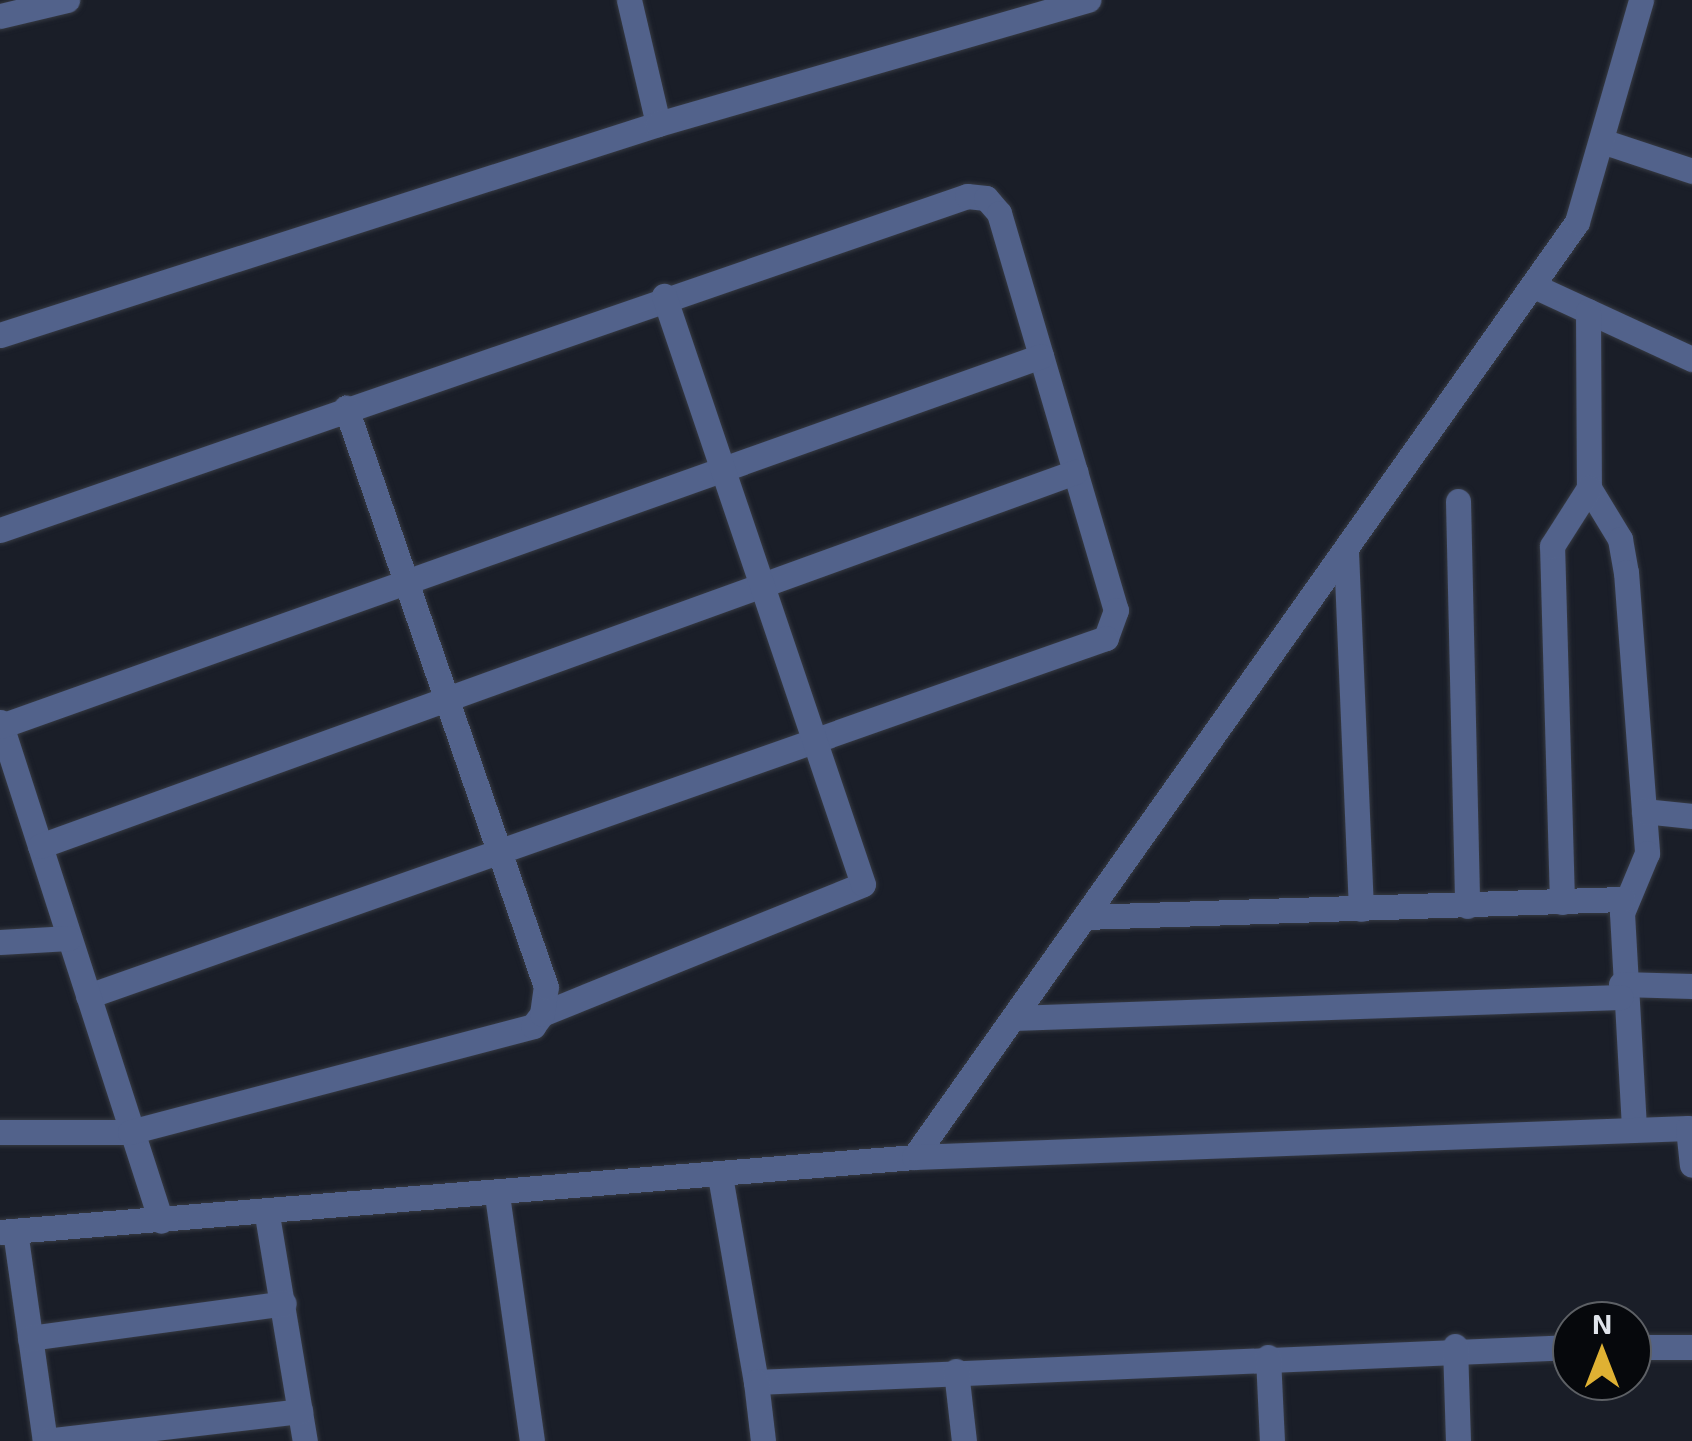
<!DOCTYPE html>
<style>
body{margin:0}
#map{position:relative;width:1692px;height:1441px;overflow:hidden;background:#1a1e28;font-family:"Exo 2",sans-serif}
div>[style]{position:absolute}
.roads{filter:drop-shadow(0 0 2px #363a43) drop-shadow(0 0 2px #363a43)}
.minor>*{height:25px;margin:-12.5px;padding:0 12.5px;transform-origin:12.5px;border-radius:12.5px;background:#52628b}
span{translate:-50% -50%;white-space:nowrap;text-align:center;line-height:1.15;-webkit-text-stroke:9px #06080c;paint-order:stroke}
.north{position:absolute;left:1552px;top:1301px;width:100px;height:100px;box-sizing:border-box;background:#06080c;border:2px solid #5d6065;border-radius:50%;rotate:0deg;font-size:28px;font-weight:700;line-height:40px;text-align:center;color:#e0e4eb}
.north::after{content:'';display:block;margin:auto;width:35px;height:45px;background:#dfb133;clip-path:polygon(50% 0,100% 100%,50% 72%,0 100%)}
</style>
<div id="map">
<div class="roads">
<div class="minor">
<div style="left:629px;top:0;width:127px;rotate:76.8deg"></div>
<div style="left:0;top:16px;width:69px;rotate:-13.4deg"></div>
<div style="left:1602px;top:141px;width:95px;rotate:18.4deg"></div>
<div style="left:1536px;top:287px;width:172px;rotate:24.8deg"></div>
<div style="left:1588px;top:311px;width:177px;rotate:89.7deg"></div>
<div style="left:1589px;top:488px;width:60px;rotate:58.7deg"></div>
<div style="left:1620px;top:539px;width:34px;rotate:80deg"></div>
<div style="left:1626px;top:572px;width:282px;rotate:85.7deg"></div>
<div style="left:1647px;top:853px;width:65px;rotate:112.6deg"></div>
<div style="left:1622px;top:913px;width:217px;rotate:86.8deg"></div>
<div style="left:0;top:335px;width:691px;rotate:-17.78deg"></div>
<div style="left:658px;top:124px;width:448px;rotate:-16.1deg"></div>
<div style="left:1458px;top:501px;width:405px;rotate:88.7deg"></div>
<div style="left:0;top:530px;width:1023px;rotate:-19.05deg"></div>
<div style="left:967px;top:196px;width:19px;rotate:6deg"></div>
<div style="left:986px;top:198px;width:20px;rotate:49deg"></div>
<div style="left:999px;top:213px;width:414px;rotate:73.6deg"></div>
<div style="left:1116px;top:610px;width:30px;rotate:110deg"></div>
<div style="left:1106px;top:638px;width:1079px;rotate:160.62deg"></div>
<div style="left:1346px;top:552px;width:357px;rotate:87.6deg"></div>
<div style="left:0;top:722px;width:524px;rotate:72.12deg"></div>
<div style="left:1px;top:726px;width:1104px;rotate:-19.58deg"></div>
<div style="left:1644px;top:811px;width:48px;rotate:5.9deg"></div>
<div style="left:40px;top:846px;width:1101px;rotate:-19.87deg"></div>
<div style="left:1562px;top:902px;width:356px;rotate:-91.6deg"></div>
<div style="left:1552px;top:546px;width:69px;rotate:-57.5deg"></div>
<div style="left:1085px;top:917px;width:538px;rotate:-1.92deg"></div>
<div style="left:0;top:942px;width:69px;rotate:-3.3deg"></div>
<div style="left:1621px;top:984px;width:71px;rotate:1.6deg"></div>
<div style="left:542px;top:1014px;width:346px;rotate:-22deg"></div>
<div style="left:863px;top:884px;width:621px;rotate:-108.7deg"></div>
<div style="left:1013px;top:1018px;width:608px;rotate:-1.98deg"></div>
<div style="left:0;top:1132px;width:130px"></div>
<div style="left:130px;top:1132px;width:417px;rotate:-14.7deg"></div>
<div style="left:533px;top:1026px;width:15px;rotate:-53deg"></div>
<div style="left:542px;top:1014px;width:27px;rotate:-82deg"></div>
<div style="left:546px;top:987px;width:613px;rotate:-109.06deg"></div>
<div style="left:914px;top:1157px;width:1146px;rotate:-54.66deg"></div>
<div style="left:1577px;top:222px;width:231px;rotate:-73.9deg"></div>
<div style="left:720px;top:1176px;width:209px;rotate:80.1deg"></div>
<div style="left:756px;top:1382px;width:817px;rotate:-2.46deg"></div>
<div style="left:497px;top:1195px;width:248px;rotate:81.9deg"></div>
<div style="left:267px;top:1215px;width:229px;rotate:80.5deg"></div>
<div style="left:15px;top:1231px;width:212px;rotate:81.9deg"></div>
<div style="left:45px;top:1441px;width:257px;rotate:-6.7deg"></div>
<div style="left:0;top:1232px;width:917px;rotate:-4.69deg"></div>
<div style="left:914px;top:1157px;width:775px;rotate:-2.15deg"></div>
<div style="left:1688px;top:1128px;width:37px;rotate:84deg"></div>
<div style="left:30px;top:1338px;width:256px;rotate:-7.8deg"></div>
<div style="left:1455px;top:1346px;width:95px;rotate:88.2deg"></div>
<div style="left:1632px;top:1347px;width:60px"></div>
<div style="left:1268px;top:1357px;width:84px;rotate:87.3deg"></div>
<div style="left:956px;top:1371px;width:70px;rotate:83.5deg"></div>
<div style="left:756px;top:1382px;width:59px;rotate:83.2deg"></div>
</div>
</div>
<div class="north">N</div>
</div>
